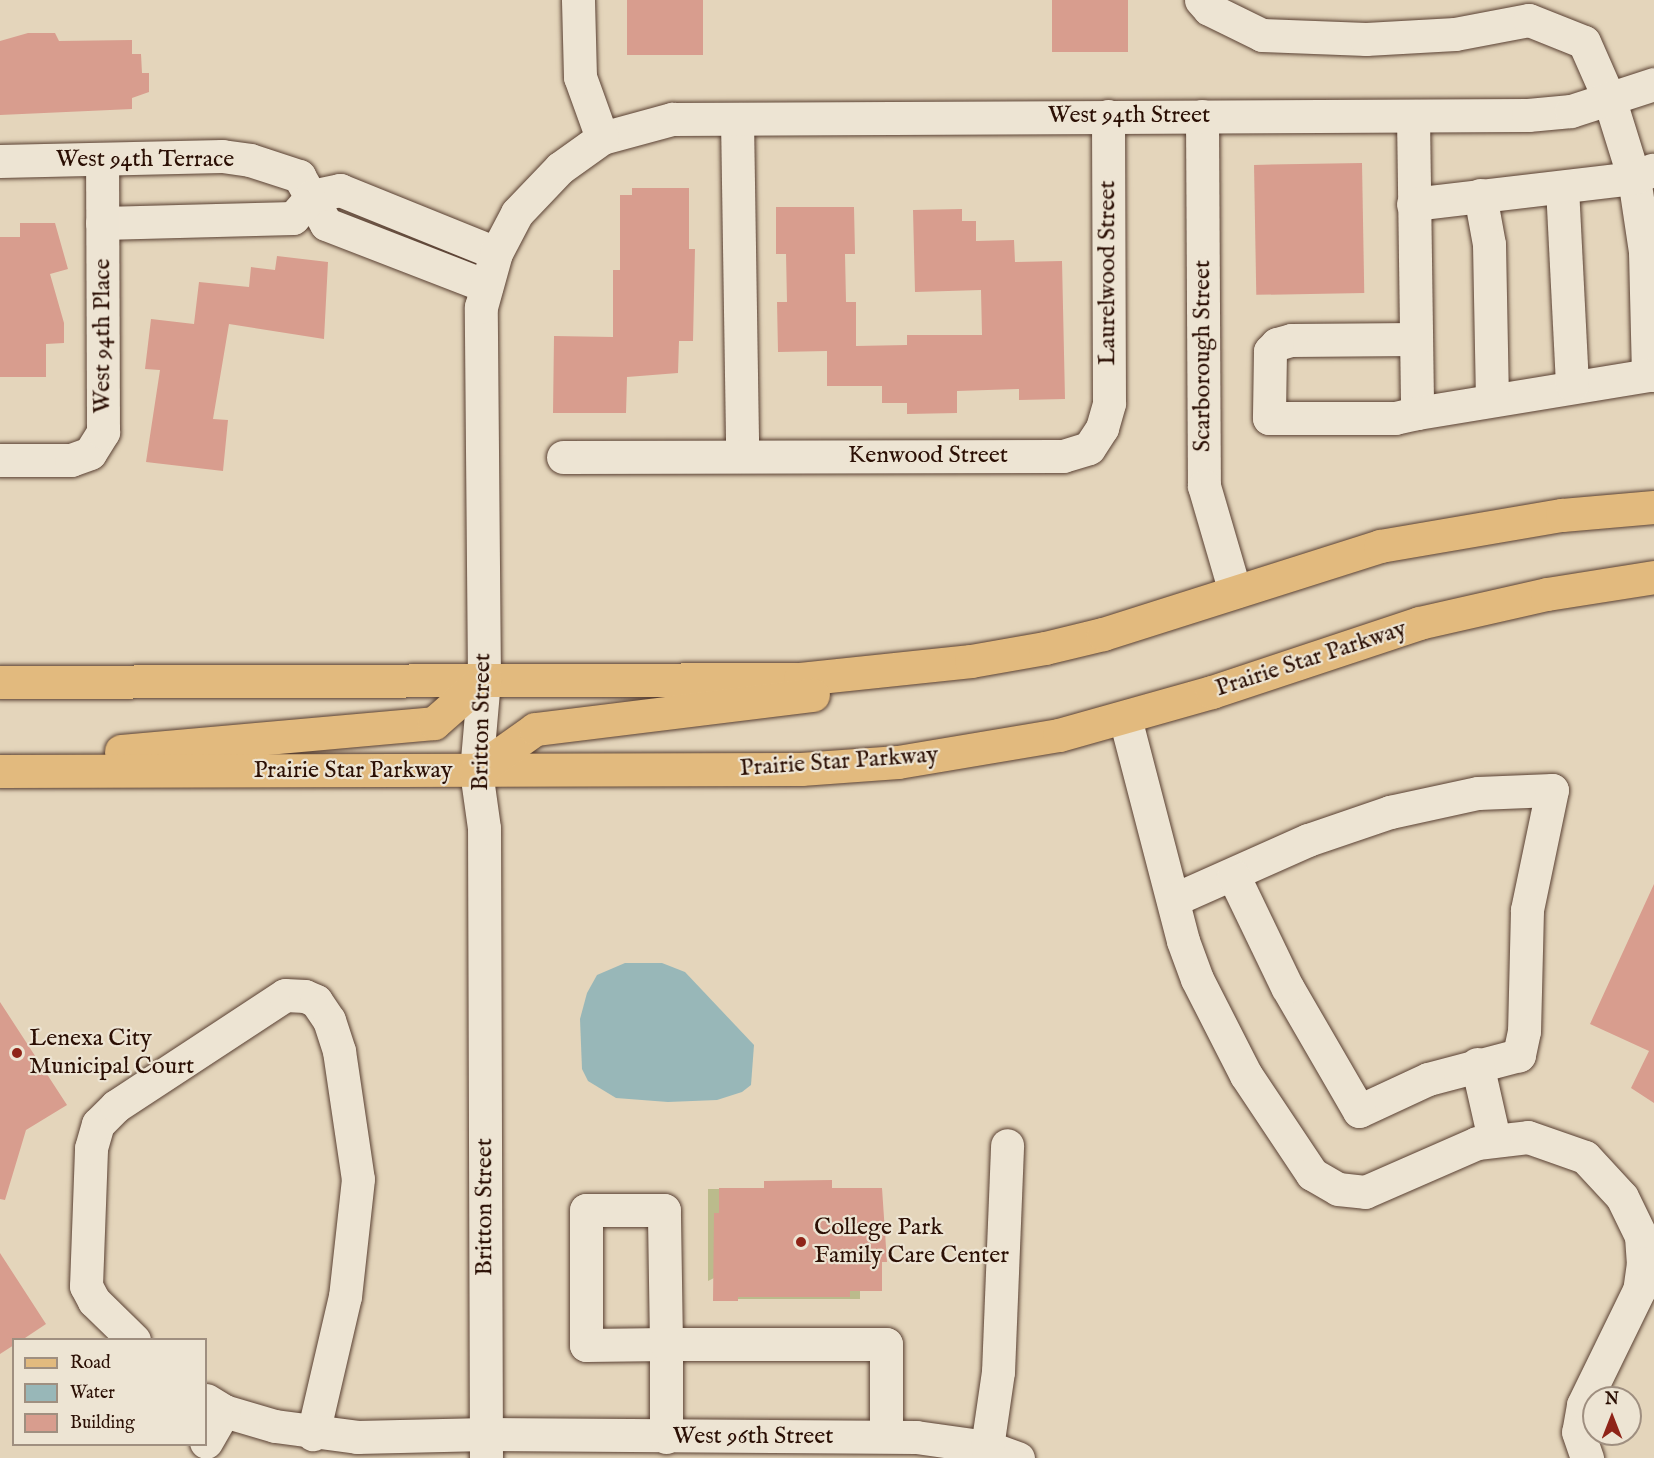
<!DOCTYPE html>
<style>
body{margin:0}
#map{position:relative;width:1654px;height:1458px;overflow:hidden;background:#e4d5bb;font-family:"IM FELL English",serif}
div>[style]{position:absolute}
.green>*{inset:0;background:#bbbb8c;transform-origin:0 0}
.water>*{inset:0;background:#98b7b8}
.building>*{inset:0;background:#d89d8e;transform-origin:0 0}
.roads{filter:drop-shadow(0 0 2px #594032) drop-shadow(0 0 2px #594032)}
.minor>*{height:33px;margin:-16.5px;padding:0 16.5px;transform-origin:16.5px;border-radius:16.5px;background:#ede4d3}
.major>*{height:33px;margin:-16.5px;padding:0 16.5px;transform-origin:16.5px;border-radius:16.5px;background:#e2ba7e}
.dots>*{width:16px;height:16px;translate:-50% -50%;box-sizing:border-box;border:3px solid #ede4d3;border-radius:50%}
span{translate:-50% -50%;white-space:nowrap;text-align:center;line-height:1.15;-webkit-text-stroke:4.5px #ede4d3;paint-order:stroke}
.street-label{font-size:24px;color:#2b0f04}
.poi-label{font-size:24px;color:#2b0f04}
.left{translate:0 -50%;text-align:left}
.legend{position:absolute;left:12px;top:1338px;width:195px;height:108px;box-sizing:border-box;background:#ede4d3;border:2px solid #9f8f80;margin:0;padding:8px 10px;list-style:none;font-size:18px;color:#2b0f04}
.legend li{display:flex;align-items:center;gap:12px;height:30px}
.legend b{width:30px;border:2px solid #9f8f80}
.north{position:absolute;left:1582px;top:1386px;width:60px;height:60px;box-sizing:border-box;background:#ede4d3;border:2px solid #9f8f80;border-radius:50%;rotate:0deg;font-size:16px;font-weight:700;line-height:24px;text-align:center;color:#2b0f04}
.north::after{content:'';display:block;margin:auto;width:21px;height:27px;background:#8f2418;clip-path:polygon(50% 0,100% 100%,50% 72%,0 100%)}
</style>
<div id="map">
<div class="green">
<div style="clip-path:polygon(708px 1189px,719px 1189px,719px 1213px,714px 1213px,715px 1265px,720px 1275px,708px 1281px)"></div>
<div style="left:860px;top:1291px;width:8px;height:122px;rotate:90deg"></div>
</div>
<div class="water">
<div style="clip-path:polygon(625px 963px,662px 963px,685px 972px,754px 1045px,751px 1085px,742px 1092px,717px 1100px,668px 1102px,616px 1098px,588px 1081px,582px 1069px,580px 1019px,587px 993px,597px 975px)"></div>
</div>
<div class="building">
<div style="left:627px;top:0;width:76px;height:55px"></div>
<div style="left:1052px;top:0;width:76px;height:52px"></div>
<div style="clip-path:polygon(28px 33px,55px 33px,59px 41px,132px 40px,132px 54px,141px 54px,142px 73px,149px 73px,149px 92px,132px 98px,132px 109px,0 115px,0 41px)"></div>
<div style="left:1362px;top:163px;width:130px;height:108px;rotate:89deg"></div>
<div style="clip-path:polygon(632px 188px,689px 188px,689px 249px,695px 249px,693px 341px,679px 341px,678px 373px,627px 377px,626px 413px,553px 413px,554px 336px,613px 337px,613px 270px,620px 270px,620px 195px,632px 195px)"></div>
<div style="clip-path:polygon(776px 207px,854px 207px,855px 254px,845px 254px,846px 302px,856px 302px,856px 346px,907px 345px,907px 335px,982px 335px,981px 290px,915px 292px,913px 210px,962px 209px,962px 221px,976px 221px,976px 241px,1014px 240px,1015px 262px,1062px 261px,1065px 399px,1019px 400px,1019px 389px,957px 391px,957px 413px,907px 414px,907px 403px,882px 403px,882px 386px,827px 386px,827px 351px,778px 352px,777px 302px,787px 302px,786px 254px,776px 254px)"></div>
<div style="clip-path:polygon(20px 223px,55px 223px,68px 269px,50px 274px,64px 323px,64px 343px,46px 344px,46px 377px,0 377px,0 237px,20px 237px)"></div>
<div style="clip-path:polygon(277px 256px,328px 262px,324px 339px,229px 324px,213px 419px,228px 420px,223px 471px,146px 462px,160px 370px,145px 369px,151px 319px,194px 324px,199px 282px,249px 287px,251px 267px,275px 270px)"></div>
<div style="clip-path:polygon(1654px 884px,1654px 1103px,1631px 1088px,1649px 1051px,1590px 1024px)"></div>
<div style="clip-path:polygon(0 1002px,67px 1105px,26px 1130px,5px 1200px,0 1199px)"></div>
<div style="clip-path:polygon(832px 1180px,832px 1188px,882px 1188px,887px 1262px,882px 1262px,882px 1291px,850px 1291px,850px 1297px,738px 1297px,738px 1301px,713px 1301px,714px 1213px,719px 1213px,719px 1188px,764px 1188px,764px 1181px)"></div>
<div style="clip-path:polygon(0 1253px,46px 1324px,22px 1340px,14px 1340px,14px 1345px,0 1354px)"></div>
</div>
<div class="roads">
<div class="minor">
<div style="left:1201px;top:0;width:12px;rotate:48deg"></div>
<div style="left:1209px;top:9px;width:59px;rotate:26.1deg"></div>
<div style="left:1262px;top:35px;width:104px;rotate:2.2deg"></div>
<div style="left:1366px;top:39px;width:89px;rotate:-3.2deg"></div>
<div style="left:1455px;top:34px;width:75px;rotate:-10.7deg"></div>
<div style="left:1529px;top:20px;width:59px;rotate:21.8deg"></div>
<div style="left:1584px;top:42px;width:64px;rotate:66.2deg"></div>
<div style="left:1610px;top:101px;width:81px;rotate:72.7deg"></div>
<div style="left:1634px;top:178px;width:75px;rotate:81.5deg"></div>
<div style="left:1645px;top:252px;width:123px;rotate:88.6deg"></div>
<div style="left:1648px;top:375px;width:6px"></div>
<div style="left:1202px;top:116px;width:370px;rotate:89.7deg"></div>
<div style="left:1204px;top:486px;width:110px;rotate:73.7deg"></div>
<div style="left:1413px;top:116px;width:297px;rotate:89.2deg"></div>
<div style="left:1417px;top:413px;width:234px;rotate:-9.3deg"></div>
<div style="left:737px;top:119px;width:337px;rotate:89.1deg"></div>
<div style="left:602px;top:138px;width:73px;rotate:-15.2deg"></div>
<div style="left:672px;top:119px;width:856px;rotate:-0.27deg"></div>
<div style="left:1528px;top:115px;width:43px;rotate:-5.3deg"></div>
<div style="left:1571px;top:111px;width:87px;rotate:-18deg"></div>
<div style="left:0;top:161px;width:222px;rotate:-1.3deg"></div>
<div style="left:222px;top:156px;width:28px;rotate:8deg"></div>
<div style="left:250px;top:160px;width:52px;rotate:18.1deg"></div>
<div style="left:299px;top:176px;width:55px;rotate:60.6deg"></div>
<div style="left:326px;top:224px;width:172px;rotate:21.2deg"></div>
<div style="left:1562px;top:187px;width:198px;rotate:87.1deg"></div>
<div style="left:1480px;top:195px;width:50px;rotate:79.6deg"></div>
<div style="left:1489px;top:244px;width:154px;rotate:88.9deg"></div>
<div style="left:1413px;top:204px;width:223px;rotate:-6.7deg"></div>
<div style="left:1634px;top:178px;width:20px;rotate:-24deg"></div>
<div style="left:102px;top:223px;width:191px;rotate:-1.5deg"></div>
<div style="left:293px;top:218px;width:29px;rotate:-49deg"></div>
<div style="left:312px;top:196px;width:29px;rotate:-12deg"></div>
<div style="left:340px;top:190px;width:168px;rotate:22deg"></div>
<div style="left:1416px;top:339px;width:125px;rotate:179.5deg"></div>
<div style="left:1291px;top:340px;width:15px;rotate:164deg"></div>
<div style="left:1277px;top:344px;width:10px;rotate:135deg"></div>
<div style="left:1270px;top:351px;width:67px;rotate:90.9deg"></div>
<div style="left:1269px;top:418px;width:126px"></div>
<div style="left:1395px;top:418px;width:23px;rotate:-13deg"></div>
<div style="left:563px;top:457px;width:500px;rotate:-0.11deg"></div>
<div style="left:1063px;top:456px;width:27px;rotate:-17deg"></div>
<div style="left:1089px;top:448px;width:24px;rotate:-57deg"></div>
<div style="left:1102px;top:428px;width:26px;rotate:-74deg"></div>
<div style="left:1109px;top:403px;width:287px;rotate:-90.2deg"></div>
<div style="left:0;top:460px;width:71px"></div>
<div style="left:71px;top:460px;width:20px;rotate:-20deg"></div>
<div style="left:90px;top:453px;width:25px;rotate:-58deg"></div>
<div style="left:103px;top:432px;width:272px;rotate:-90.2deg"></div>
<div style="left:1125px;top:718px;width:230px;rotate:75.4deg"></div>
<div style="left:1183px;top:941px;width:40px;rotate:69.8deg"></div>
<div style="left:1197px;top:979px;width:108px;rotate:63deg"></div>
<div style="left:1246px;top:1075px;width:119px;rotate:56.3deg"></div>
<div style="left:1312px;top:1174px;width:30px;rotate:30deg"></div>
<div style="left:1338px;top:1189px;width:27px;rotate:6deg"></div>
<div style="left:1365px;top:1192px;width:122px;rotate:-23.6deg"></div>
<div style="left:1477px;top:1143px;width:51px;rotate:-6.7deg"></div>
<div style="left:1528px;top:1137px;width:60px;rotate:19.3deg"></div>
<div style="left:1585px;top:1157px;width:54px;rotate:47.2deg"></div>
<div style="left:1622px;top:1197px;width:43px;rotate:64deg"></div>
<div style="left:1641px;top:1236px;width:27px;rotate:86deg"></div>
<div style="left:1643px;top:1263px;width:27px;rotate:98deg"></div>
<div style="left:1639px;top:1290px;width:128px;rotate:116deg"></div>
<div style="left:1583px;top:1405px;width:27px;rotate:100deg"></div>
<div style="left:1578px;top:1432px;width:28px;rotate:71deg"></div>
<div style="left:1173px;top:900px;width:148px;rotate:-24deg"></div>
<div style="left:1308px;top:840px;width:87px;rotate:-18.9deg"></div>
<div style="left:1390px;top:812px;width:90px;rotate:-12.2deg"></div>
<div style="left:1478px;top:793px;width:74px;rotate:-2.3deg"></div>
<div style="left:1552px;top:790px;width:123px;rotate:101.8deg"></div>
<div style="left:1527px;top:910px;width:121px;rotate:91.4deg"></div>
<div style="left:1524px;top:1031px;width:25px;rotate:102deg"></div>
<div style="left:1519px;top:1055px;width:94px;rotate:165.2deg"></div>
<div style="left:1428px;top:1079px;width:76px;rotate:155.1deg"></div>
<div style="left:1359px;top:1111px;width:143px;rotate:-120.1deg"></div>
<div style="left:1287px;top:987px;width:124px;rotate:-115.7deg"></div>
<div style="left:1477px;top:1064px;width:77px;rotate:77.2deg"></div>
<div style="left:134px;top:1340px;width:56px;rotate:-135.7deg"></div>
<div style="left:94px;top:1301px;width:17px;rotate:-118deg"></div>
<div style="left:86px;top:1286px;width:138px;rotate:-87.9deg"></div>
<div style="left:91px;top:1148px;width:25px;rotate:-74deg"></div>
<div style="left:98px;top:1124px;width:25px;rotate:-45deg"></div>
<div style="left:116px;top:1106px;width:202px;rotate:-33.3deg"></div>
<div style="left:285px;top:995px;width:20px;rotate:3deg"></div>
<div style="left:305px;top:996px;width:12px;rotate:24deg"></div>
<div style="left:316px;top:1001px;width:23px;rotate:56deg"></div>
<div style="left:329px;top:1020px;width:33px;rotate:72deg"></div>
<div style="left:339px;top:1051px;width:129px;rotate:81.6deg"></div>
<div style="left:358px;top:1179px;width:118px;rotate:96.3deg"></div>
<div style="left:345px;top:1296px;width:142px;rotate:103.1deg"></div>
<div style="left:206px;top:1400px;width:21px;rotate:31deg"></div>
<div style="left:224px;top:1411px;width:53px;rotate:16.4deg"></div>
<div style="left:275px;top:1426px;width:83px;rotate:7.6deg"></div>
<div style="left:357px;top:1437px;width:129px;rotate:-1.3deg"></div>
<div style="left:486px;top:1434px;width:430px;rotate:0.4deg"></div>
<div style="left:916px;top:1437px;width:72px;rotate:8deg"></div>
<div style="left:987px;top:1447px;width:33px;rotate:20deg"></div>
<div style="left:666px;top:1437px;width:93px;rotate:-90deg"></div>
<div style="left:666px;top:1344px;width:134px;rotate:-90.9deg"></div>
<div style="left:664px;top:1210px;width:78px;rotate:180deg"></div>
<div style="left:586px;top:1210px;width:135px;rotate:90deg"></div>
<div style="left:586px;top:1345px;width:80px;rotate:-0.7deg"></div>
<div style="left:666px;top:1344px;width:220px"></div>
<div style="left:886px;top:1344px;width:92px;rotate:90deg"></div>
<div style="left:206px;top:1442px;width:36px;rotate:-60deg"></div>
<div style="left:987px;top:1447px;width:76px;rotate:-81.7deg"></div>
<div style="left:998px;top:1372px;width:227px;rotate:-87.7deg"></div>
<div style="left:486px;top:1458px;width:630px;rotate:-90.18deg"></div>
<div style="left:484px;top:828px;width:58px;rotate:-98deg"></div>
<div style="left:476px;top:771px;width:92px;rotate:-85deg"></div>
<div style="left:484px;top:679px;width:372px;rotate:-90.5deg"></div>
<div style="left:481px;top:307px;width:56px;rotate:-74.5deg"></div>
<div style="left:496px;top:253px;width:45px;rotate:-62.3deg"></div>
<div style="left:517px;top:213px;width:62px;rotate:-46.3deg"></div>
<div style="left:560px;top:168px;width:52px;rotate:-35.5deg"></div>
<div style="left:602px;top:138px;width:65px;rotate:-109.8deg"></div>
<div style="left:580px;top:77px;width:77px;rotate:-91.5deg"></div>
</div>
<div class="major">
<div style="left:0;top:682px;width:800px;rotate:-0.21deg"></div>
<div style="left:800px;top:679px;width:172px;rotate:-6deg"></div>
<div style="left:971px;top:661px;width:75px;rotate:-10deg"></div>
<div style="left:1045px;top:648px;width:60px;rotate:-13.6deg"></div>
<div style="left:1103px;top:634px;width:291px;rotate:-17.6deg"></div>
<div style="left:1380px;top:546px;width:185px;rotate:-9.7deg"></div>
<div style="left:1562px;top:515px;width:92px;rotate:-5deg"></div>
<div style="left:121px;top:751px;width:314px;rotate:-5.1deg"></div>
<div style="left:434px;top:723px;width:67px;rotate:-41.3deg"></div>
<div style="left:0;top:771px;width:801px;rotate:-0.14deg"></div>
<div style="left:801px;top:769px;width:97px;rotate:-4.1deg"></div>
<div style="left:898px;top:762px;width:163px;rotate:-9.5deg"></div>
<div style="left:1059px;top:735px;width:159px;rotate:-15.7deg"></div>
<div style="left:1212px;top:692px;width:218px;rotate:-18.4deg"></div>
<div style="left:1419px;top:623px;width:131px;rotate:-12.8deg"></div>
<div style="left:1547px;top:594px;width:108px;rotate:-9deg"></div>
<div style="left:476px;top:771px;width:72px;rotate:-35.4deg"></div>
<div style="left:535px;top:729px;width:280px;rotate:-7deg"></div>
</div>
</div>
<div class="dots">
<div style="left:17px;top:1053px;background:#8f2418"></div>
<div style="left:801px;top:1242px;background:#8f2418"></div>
</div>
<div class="street-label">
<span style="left:1129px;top:116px">West 94th Street</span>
<span style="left:145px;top:160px">West 94th Terrace</span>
<span style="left:1108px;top:273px;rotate:-90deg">Laurelwood Street</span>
<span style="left:103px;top:336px;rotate:-90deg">West 94th Place</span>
<span style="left:1203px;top:356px;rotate:-90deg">Scarborough Street</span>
<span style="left:928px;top:456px">Kenwood Street</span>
<span style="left:1311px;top:659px;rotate:-18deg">Prairie Star Parkway</span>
<span style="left:482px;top:722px;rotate:-89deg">Britton Street</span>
<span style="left:839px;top:762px;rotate:-4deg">Prairie Star Parkway</span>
<span style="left:353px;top:771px">Prairie Star Parkway</span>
<span style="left:485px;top:1207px;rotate:-90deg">Britton Street</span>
<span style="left:753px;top:1437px">West 96th Street</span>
</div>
<div class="poi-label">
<span class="left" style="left:29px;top:1053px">Lenexa City<br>Municipal Court</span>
<span class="left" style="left:814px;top:1242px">College Park<br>Family Care Center</span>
</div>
<ul class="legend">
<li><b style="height:8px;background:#e2ba7e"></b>Road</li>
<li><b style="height:16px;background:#98b7b8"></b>Water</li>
<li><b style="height:16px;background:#d89d8e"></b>Building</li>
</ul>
<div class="north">N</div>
</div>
